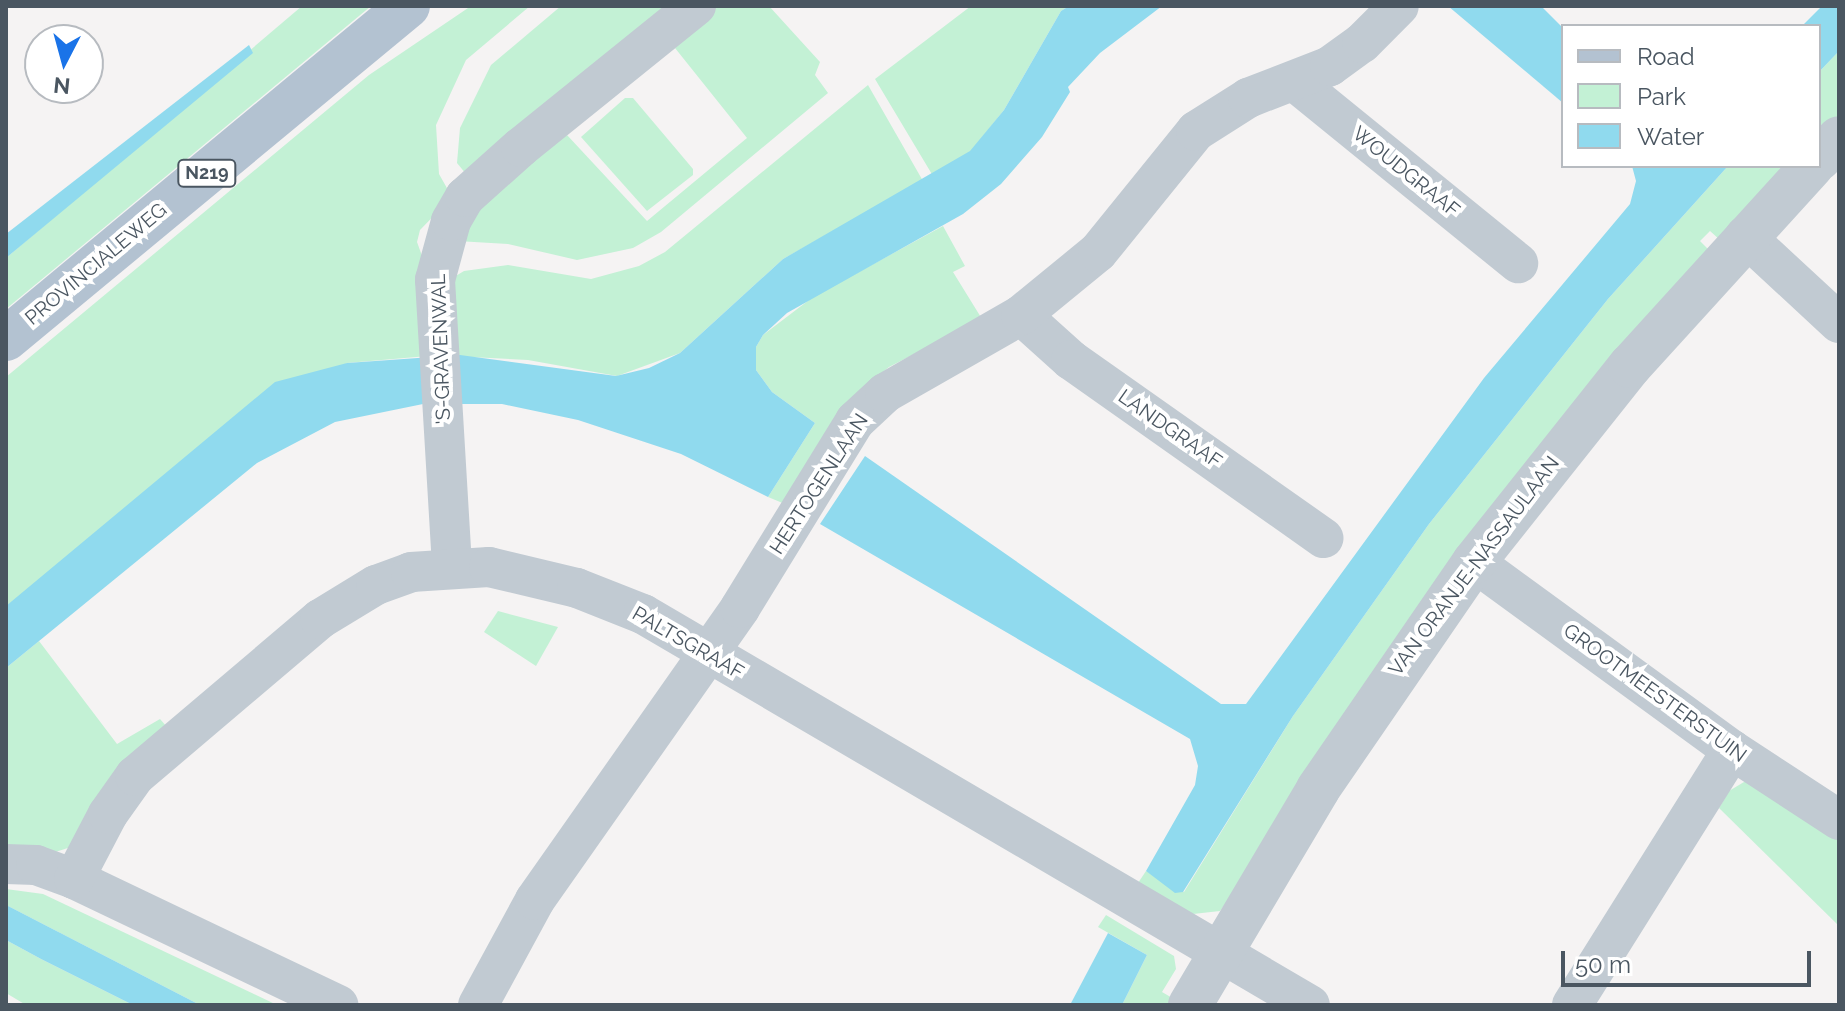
<!DOCTYPE html>
<style>
body{margin:0}
#map{position:relative;width:1845px;height:1011px;overflow:hidden;background:#f5f3f3;font-family:Raleway,sans-serif}
div>[style]{position:absolute}
.green>*{inset:0;background:#c3f1d5}
.water>*{inset:0;background:#90daee}
.minor>*{height:40px;margin:-20px;padding:0 20px;transform-origin:20px;border-radius:20px;background:#c1cad2}
.tertiary>*{height:44px;margin:-22px;padding:0 22px;transform-origin:22px;border-radius:22px;background:#c1cad2}
.primary>*{height:44px;margin:-22px;padding:0 22px;transform-origin:22px;border-radius:22px;background:#b3c2d1}
span{translate:-50% -50%;white-space:nowrap;text-align:center;line-height:1.15;-webkit-text-stroke:8px #fff;paint-order:stroke}
.shield-label span{padding:2px 6px;background:#fff;border:2px solid;border-radius:6px;-webkit-text-stroke-width:0}
.shield-label{font-size:18px;color:#4a5661;font-weight:700}
.street-label{font-size:20px;color:#4a5661}
.frame{position:absolute;inset:0;border:8px solid #4a5661;pointer-events:none}
.legend{position:absolute;left:1561px;top:24px;width:260px;height:144px;box-sizing:border-box;background:#fff;border:2px solid #b7bbc0;margin:0;padding:10px 14px;list-style:none;font-size:24px;color:#4a5661}
.legend li{display:flex;align-items:center;gap:16px;height:40px}
.legend b{width:40px;border:2px solid #b7bbc0}
.north{position:absolute;left:24px;top:24px;width:80px;height:80px;box-sizing:border-box;background:#fff;border:2px solid #b7bbc0;border-radius:50%;rotate:186deg;font-size:22px;font-weight:700;line-height:32px;text-align:center;color:#4a5661}
.north::after{content:'';display:block;margin:auto;width:28px;height:36px;background:#1a73e8;clip-path:polygon(50% 0,100% 100%,50% 72%,0 100%)}
.scale{position:absolute;left:1561px;top:951px;width:250px;height:36px;box-sizing:border-box;border:4px solid #4a5661;border-top:0;padding-left:10px;font-size:24px;line-height:28px;white-space:nowrap;color:#4a5661;-webkit-text-stroke:6px #fff;paint-order:stroke}
</style>
<div id="map">
<div class="green">
<div style="clip-path:polygon(302px 6px,371px 6px,6px 309px,6px 258px)"></div>
<div style="clip-path:polygon(471px 6px,530px 6px,466px 60px,436px 125px,439px 174px,452px 197px,420px 230px,417px 242px,426px 267px,428px 356px,347px 363px,6px 606px,6px 377px,369px 75px)"></div>
<div style="clip-path:polygon(561px 6px,681px 6px,471px 180px,457px 163px,460px 128px,491px 65px)"></div>
<div style="clip-path:polygon(711px 6px,769px 6px,820px 62px,815px 75px,828px 93px,661px 232px,633px 248px,577px 260px,508px 244px,457px 241px,471px 204px,567px 135px,647px 221px,747px 138px,675px 48px)"></div>
<div style="clip-path:polygon(971px 6px,1069px 6px,1061px 11px,1004px 110px,971px 151px,933px 176px,875px 79px)"></div>
<div style="clip-path:polygon(1839px 51px,1839px 115px,1819px 135px,1819px 72px)"></div>
<div style="clip-path:polygon(868px 85px,923px 181px,783px 259px,680px 353px,617px 376px,528px 360px,451px 356px,449px 280px,464px 271px,508px 265px,591px 279px,639px 266px,665px 252px)"></div>
<div style="clip-path:polygon(625px 98px,633px 98px,693px 169px,693px 175px,647px 211px,581px 137px)"></div>
<div style="clip-path:polygon(1728px 166px,1789px 166px,1720px 240px,1710px 231px,1700px 241px,1710px 251px,1220px 911px,1193px 914px,1138px 883px,1146px 871px,1184px 892px,1293px 716px,1429px 524px,1608px 299px)"></div>
<div style="clip-path:polygon(943px 226px,965px 266px,953px 272px,982px 319px,889px 367px,862px 389px,785px 504px,768px 497px,815px 423px,772px 392px,756px 370px,756px 347px,763px 335px,813px 297px)"></div>
<div style="clip-path:polygon(498px 611px,558px 627px,536px 666px,484px 632px)"></div>
<div style="clip-path:polygon(39px 641px,117px 744px,160px 719px,167px 727px,71px 847px,49px 854px,6px 848px,6px 668px)"></div>
<div style="clip-path:polygon(1744px 782px,1755px 782px,1839px 835px,1839px 926px,1719px 808px,1729px 791px)"></div>
<div style="clip-path:polygon(6px 889px,43px 894px,277px 1005px,200px 1005px,6px 905px)"></div>
<div style="clip-path:polygon(1106px 915px,1174px 956px,1176px 969px,1162px 992px,1174px 999px,1170px 1005px,1122px 1005px,1147px 955px,1098px 927px)"></div>
<div style="clip-path:polygon(6px 940px,41px 959px,133px 1005px,26px 1005px,6px 993px)"></div>
</div>
<div class="water">
<div style="clip-path:polygon(1069px 6px,1162px 6px,1100px 53px,1068px 87px,1070px 92px,1042px 137px,1001px 184px,963px 214px,787px 313px,763px 335px,756px 347px,756px 370px,772px 392px,815px 423px,768px 497px,681px 454px,578px 420px,502px 404px,423px 404px,335px 422px,257px 463px,6px 668px,6px 606px,275px 382px,347px 363px,460px 355px,616px 376px,649px 368px,680px 353px,783px 259px,970px 151px,1004px 110px,1061px 11px)"></div>
<div style="clip-path:polygon(1448px 6px,1541px 6px,1563px 28px,1563px 103px)"></div>
<div style="clip-path:polygon(1822px 6px,1839px 6px,1839px 51px,1819px 72px,1819px 26px,1802px 26px)"></div>
<div style="clip-path:polygon(249px 45px,253px 53px,6px 258px,6px 234px)"></div>
<div style="clip-path:polygon(1632px 166px,1728px 166px,1608px 299px,1429px 524px,1293px 716px,1183px 892px,1175px 893px,1146px 871px,1195px 785px,1198px 766px,1190px 739px,820px 524px,865px 456px,1221px 704px,1246px 704px,1484px 378px,1630px 204px,1636px 181px)"></div>
<div style="clip-path:polygon(6px 905px,10px 907px,200px 1005px,133px 1005px,41px 959px,6px 940px)"></div>
<div style="clip-path:polygon(1108px 933px,1147px 955px,1122px 1005px,1070px 1005px)"></div>
</div>
<div class="minor">
<div style="left:1294px;top:81px;width:289px;rotate:39.1deg"></div>
<div style="left:1745px;top:236px;width:128px;rotate:42.8deg"></div>
<div style="left:1021px;top:315px;width:67px;rotate:42deg"></div>
<div style="left:1071px;top:360px;width:309px;rotate:35.2deg"></div>
<div style="left:1474px;top:562px;width:319px;rotate:36.1deg"></div>
<div style="left:1732px;top:750px;width:128px;rotate:33.2deg"></div>
<div style="left:452px;top:566px;width:287px;rotate:-93.4deg"></div>
<div style="left:435px;top:280px;width:61px;rotate:-74.8deg"></div>
<div style="left:451px;top:221px;width:28px;rotate:-60deg"></div>
<div style="left:465px;top:197px;width:75px;rotate:-41.8deg"></div>
<div style="left:521px;top:147px;width:225px;rotate:-38.9deg"></div>
<div style="left:6px;top:864px;width:30px;rotate:2deg"></div>
<div style="left:36px;top:865px;width:40px;rotate:20.2deg"></div>
<div style="left:74px;top:879px;width:293px;rotate:25.5deg"></div>
<div style="left:74px;top:879px;width:73px;rotate:-62.4deg"></div>
<div style="left:108px;top:814px;width:47px;rotate:-54.6deg"></div>
<div style="left:135px;top:776px;width:243px;rotate:-40.3deg"></div>
<div style="left:320px;top:619px;width:66px;rotate:-31.3deg"></div>
<div style="left:376px;top:585px;width:37px;rotate:-20deg"></div>
<div style="left:411px;top:572px;width:78px;rotate:-3.7deg"></div>
<div style="left:489px;top:567px;width:90px;rotate:13.4deg"></div>
<div style="left:577px;top:588px;width:71px;rotate:21.5deg"></div>
<div style="left:643px;top:614px;width:773px;rotate:30.38deg"></div>
<div style="left:478px;top:1005px;width:119px;rotate:-61.5deg"></div>
<div style="left:535px;top:900px;width:357px;rotate:-54.9deg"></div>
<div style="left:740px;top:608px;width:220px;rotate:-58.4deg"></div>
<div style="left:855px;top:421px;width:41px;rotate:-43deg"></div>
<div style="left:885px;top:393px;width:157px;rotate:-29.8deg"></div>
<div style="left:1021px;top:315px;width:99px;rotate:-39.3deg"></div>
<div style="left:1098px;top:252px;width:156px;rotate:-51deg"></div>
<div style="left:1196px;top:131px;width:62px;rotate:-32.4deg"></div>
<div style="left:1248px;top:98px;width:88px;rotate:-21.3deg"></div>
<div style="left:1330px;top:66px;width:39px;rotate:-36deg"></div>
<div style="left:1362px;top:43px;width:52px;rotate:-45deg"></div>
<div style="left:1572px;top:1005px;width:301px;rotate:-57.9deg"></div>
</div>
<div class="tertiary">
<div style="left:1819px;top:159px;width:29px;rotate:-46deg"></div>
<div style="left:1190px;top:1005px;width:251px;rotate:-59.3deg"></div>
<div style="left:1318px;top:789px;width:275px;rotate:-55.5deg"></div>
<div style="left:1474px;top:562px;width:251px;rotate:-51.5deg"></div>
<div style="left:1630px;top:366px;width:270px;rotate:-47.7deg"></div>
</div>
<div class="primary">
<div style="left:6px;top:339px;width:522px;rotate:-39.64deg"></div>
</div>
<div class="shield-label">
<span style="left:207px;top:173px">N219</span>
</div>
<div class="street-label">
<span style="left:1406px;top:172px;rotate:39deg">WOUDGRAAF</span>
<span style="left:96px;top:264px;rotate:-40deg">PROVINCIALEWEG</span>
<span style="left:441px;top:349px;rotate:-92deg">'S-GRAVENWAL</span>
<span style="left:1170px;top:429px;rotate:35deg">LANDGRAAF</span>
<span style="left:819px;top:484px;rotate:-57deg">HERTOGENLAAN</span>
<span style="left:1474px;top:566px;rotate:-53deg">VAN ORANJE-NASSAULAAN</span>
<span style="left:688px;top:643px;rotate:30deg">PALTSGRAAF</span>
<span style="left:1655px;top:693px;rotate:36deg">GROOTMEESTERSTUIN</span>
</div>
<div class="frame"></div>
<ul class="legend">
<li><b style="height:10px;background:#b3c2d1"></b>Road</li>
<li><b style="height:22px;background:#c3f1d5"></b>Park</li>
<li><b style="height:22px;background:#90daee"></b>Water</li>
</ul>
<div class="north">N</div>
<div class="scale">50 m</div>
</div>
